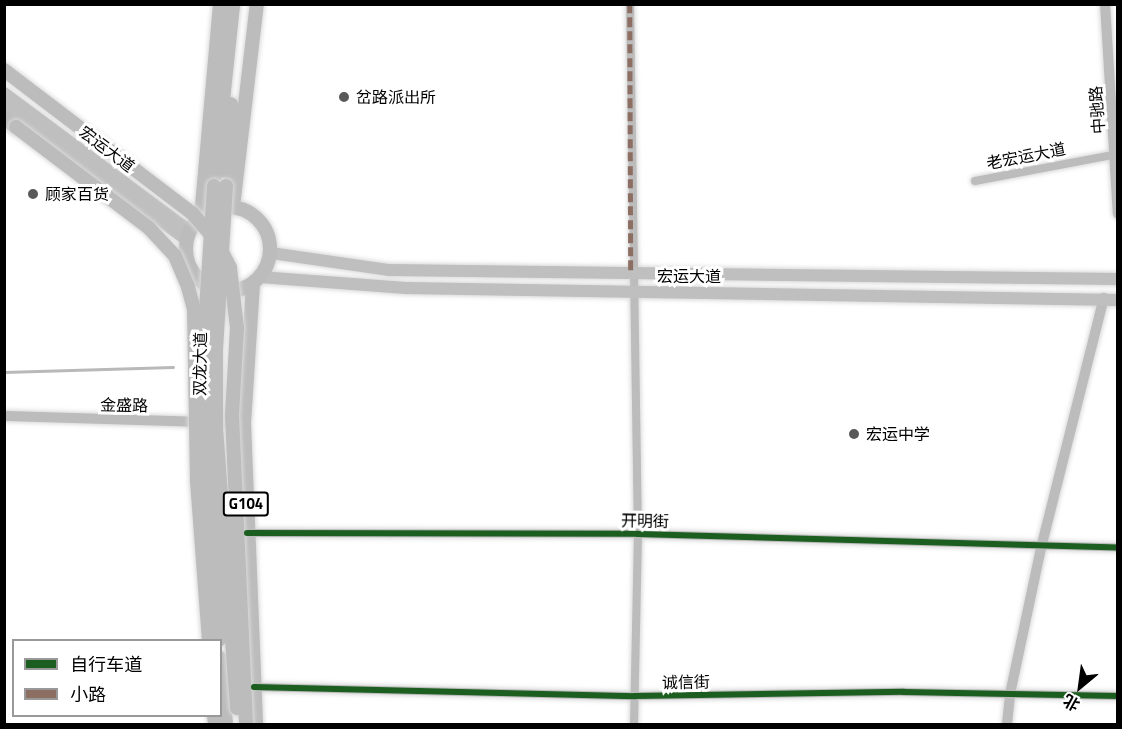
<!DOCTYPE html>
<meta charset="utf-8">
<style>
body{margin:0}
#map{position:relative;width:1122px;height:729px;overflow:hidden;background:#fff;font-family:"Titillium Web","Noto Sans SC",sans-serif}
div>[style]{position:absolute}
.stream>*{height:3px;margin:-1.5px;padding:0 1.5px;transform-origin:1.5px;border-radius:1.5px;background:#b9b9b9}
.roads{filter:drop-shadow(0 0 2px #dbdbdb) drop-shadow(0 0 2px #dbdbdb)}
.minor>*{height:8px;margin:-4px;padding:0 4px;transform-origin:4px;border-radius:4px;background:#bcbcbc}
.tertiary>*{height:10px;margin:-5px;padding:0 5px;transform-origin:5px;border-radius:5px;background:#bcbcbc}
.secondary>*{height:12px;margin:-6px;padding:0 6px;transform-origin:6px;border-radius:6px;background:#bfbfbf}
.trunk>*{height:14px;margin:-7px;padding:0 7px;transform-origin:7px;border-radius:7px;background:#bcbcbc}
.trunk>.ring{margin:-7px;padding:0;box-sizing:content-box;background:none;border:14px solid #bcbcbc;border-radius:50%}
.bridges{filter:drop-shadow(0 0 2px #dbdbdb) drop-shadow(0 0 2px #dbdbdb)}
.trunk-bridge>*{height:14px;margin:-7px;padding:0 7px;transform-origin:7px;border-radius:7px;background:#bcbcbc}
.quiet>*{height:4.5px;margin-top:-2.25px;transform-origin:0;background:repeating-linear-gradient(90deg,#8d6e63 0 9px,transparent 0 13.5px)}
.cycleway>*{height:6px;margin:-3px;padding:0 3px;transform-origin:3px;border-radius:3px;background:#1b5e20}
.dots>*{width:16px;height:16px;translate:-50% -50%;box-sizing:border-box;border:3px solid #fff;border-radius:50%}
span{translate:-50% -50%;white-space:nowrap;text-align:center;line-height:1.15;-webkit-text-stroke:6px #fff;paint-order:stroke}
.shield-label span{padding:2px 4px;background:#fff;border:2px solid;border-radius:4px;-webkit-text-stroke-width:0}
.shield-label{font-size:15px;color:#000;font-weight:700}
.poi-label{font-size:16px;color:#000}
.left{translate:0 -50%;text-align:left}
.street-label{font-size:16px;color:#000}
.frame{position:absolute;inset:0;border:6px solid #000;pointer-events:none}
.legend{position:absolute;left:12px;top:639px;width:210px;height:78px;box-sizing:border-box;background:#fff;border:2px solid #999;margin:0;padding:8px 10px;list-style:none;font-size:18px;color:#000}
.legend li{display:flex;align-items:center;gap:12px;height:30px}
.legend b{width:30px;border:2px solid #999}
.north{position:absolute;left:1050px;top:657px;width:60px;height:60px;-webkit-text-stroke:4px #fff;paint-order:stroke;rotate:209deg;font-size:16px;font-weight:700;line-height:24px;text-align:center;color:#000}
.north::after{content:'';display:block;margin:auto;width:21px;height:27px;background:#000;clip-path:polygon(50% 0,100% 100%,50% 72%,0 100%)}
</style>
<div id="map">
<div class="stream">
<div style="left:4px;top:372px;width:169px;rotate:-1.7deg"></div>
</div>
<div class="roads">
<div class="minor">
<div style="left:630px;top:4px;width:530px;rotate:89.14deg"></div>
<div style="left:638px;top:534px;width:190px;rotate:91.2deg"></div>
<div style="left:975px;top:181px;width:146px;rotate:-10.7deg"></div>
<div style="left:247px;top:533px;width:391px;rotate:0.1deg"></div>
<div style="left:638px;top:534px;width:480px;rotate:1.6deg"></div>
<div style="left:254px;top:687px;width:381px;rotate:1.4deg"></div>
<div style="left:635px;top:696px;width:269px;rotate:-0.9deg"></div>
<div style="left:904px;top:692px;width:214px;rotate:1.1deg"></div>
</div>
<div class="tertiary">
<div style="left:1105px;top:4px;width:210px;rotate:86.5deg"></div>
<div style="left:4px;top:416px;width:236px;rotate:1.7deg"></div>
<div style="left:1007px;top:724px;width:30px;rotate:-84deg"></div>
<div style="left:1010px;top:694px;width:149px;rotate:-78deg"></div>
<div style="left:1041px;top:548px;width:258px;rotate:-75.9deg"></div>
</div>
<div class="secondary">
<div style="left:4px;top:93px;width:232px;rotate:36.6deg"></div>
<div style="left:4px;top:106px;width:227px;rotate:36.2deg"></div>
<div style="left:271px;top:253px;width:119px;rotate:8.2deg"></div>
<div style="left:389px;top:270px;width:729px;rotate:0.71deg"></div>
<div style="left:260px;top:277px;width:146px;rotate:4.3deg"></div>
<div style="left:406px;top:288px;width:712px;rotate:0.97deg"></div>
</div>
<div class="trunk">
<div style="left:4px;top:118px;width:15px;rotate:37deg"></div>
<div style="left:227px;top:172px;width:68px;rotate:-86.6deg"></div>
<div style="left:214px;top:186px;width:183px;rotate:-84deg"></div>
<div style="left:233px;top:207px;width:204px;rotate:-83.3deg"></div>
<div class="ring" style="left:186px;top:207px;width:70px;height:70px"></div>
<div style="left:201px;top:217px;width:214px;rotate:-84.9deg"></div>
<div style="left:253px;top:284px;width:139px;rotate:93.7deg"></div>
<div style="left:244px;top:423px;width:301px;rotate:87.7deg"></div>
<div style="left:220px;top:658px;width:66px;rotate:84.8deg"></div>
<div style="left:214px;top:716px;width:8px;rotate:83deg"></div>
</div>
</div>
<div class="bridges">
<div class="trunk-bridge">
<div style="left:4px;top:70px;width:236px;rotate:37.3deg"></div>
<div style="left:192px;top:213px;width:38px;rotate:49deg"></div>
<div style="left:217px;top:242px;width:29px;rotate:63deg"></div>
<div style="left:230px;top:268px;width:60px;rotate:83.3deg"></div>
<div style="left:237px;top:328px;width:87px;rotate:93.3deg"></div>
<div style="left:232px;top:415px;width:309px;rotate:87.4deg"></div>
<div style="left:16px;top:127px;width:167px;rotate:37.2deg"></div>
<div style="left:149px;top:228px;width:38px;rotate:47deg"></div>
<div style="left:175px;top:256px;width:34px;rotate:67deg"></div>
<div style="left:188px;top:287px;width:23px;rotate:75deg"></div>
<div style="left:194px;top:309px;width:172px;rotate:89deg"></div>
<div style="left:197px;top:481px;width:159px;rotate:85.7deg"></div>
<div style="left:214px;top:186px;width:153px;rotate:93.7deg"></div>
<div style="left:204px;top:339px;width:96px;rotate:89.4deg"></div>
<div style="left:205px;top:435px;width:205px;rotate:86.1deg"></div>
<div style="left:226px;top:186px;width:162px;rotate:93.5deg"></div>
<div style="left:216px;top:348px;width:80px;rotate:90deg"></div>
<div style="left:216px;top:428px;width:281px;rotate:85.7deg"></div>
</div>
</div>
<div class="quiet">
<div style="left:630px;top:4px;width:268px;rotate:89.8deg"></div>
</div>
<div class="cycleway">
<div style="left:247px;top:533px;width:391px;rotate:0.1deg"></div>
<div style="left:638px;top:534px;width:480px;rotate:1.6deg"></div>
<div style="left:254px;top:687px;width:381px;rotate:1.4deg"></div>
<div style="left:635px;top:696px;width:269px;rotate:-0.9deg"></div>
<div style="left:904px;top:692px;width:214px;rotate:1.1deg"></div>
</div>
<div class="dots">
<div style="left:344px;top:97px;background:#595959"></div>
<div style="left:33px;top:194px;background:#595959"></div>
<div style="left:854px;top:434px;background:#595959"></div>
</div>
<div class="shield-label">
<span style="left:246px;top:504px">G104</span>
</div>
<div class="poi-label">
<span class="left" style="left:356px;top:97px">岔路派出所</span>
<span class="left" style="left:45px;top:194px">顾家百货</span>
<span class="left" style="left:866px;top:434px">宏运中学</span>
</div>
<div class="street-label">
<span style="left:1097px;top:110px;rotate:-94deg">中驰路</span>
<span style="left:107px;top:149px;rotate:37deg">宏运大道</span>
<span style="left:1026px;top:156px;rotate:-11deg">老宏运大道</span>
<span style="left:689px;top:276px">宏运大道</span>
<span style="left:200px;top:364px;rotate:-89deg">双龙大道</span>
<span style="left:124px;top:405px;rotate:1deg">金盛路</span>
<span style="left:645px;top:521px;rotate:1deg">开明街</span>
<span style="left:686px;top:682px;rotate:-1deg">诚信街</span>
</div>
<div class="frame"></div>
<ul class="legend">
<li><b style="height:8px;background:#1b5e20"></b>自行车道</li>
<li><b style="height:8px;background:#8d6e63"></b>小路</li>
</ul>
<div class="north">北</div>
</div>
